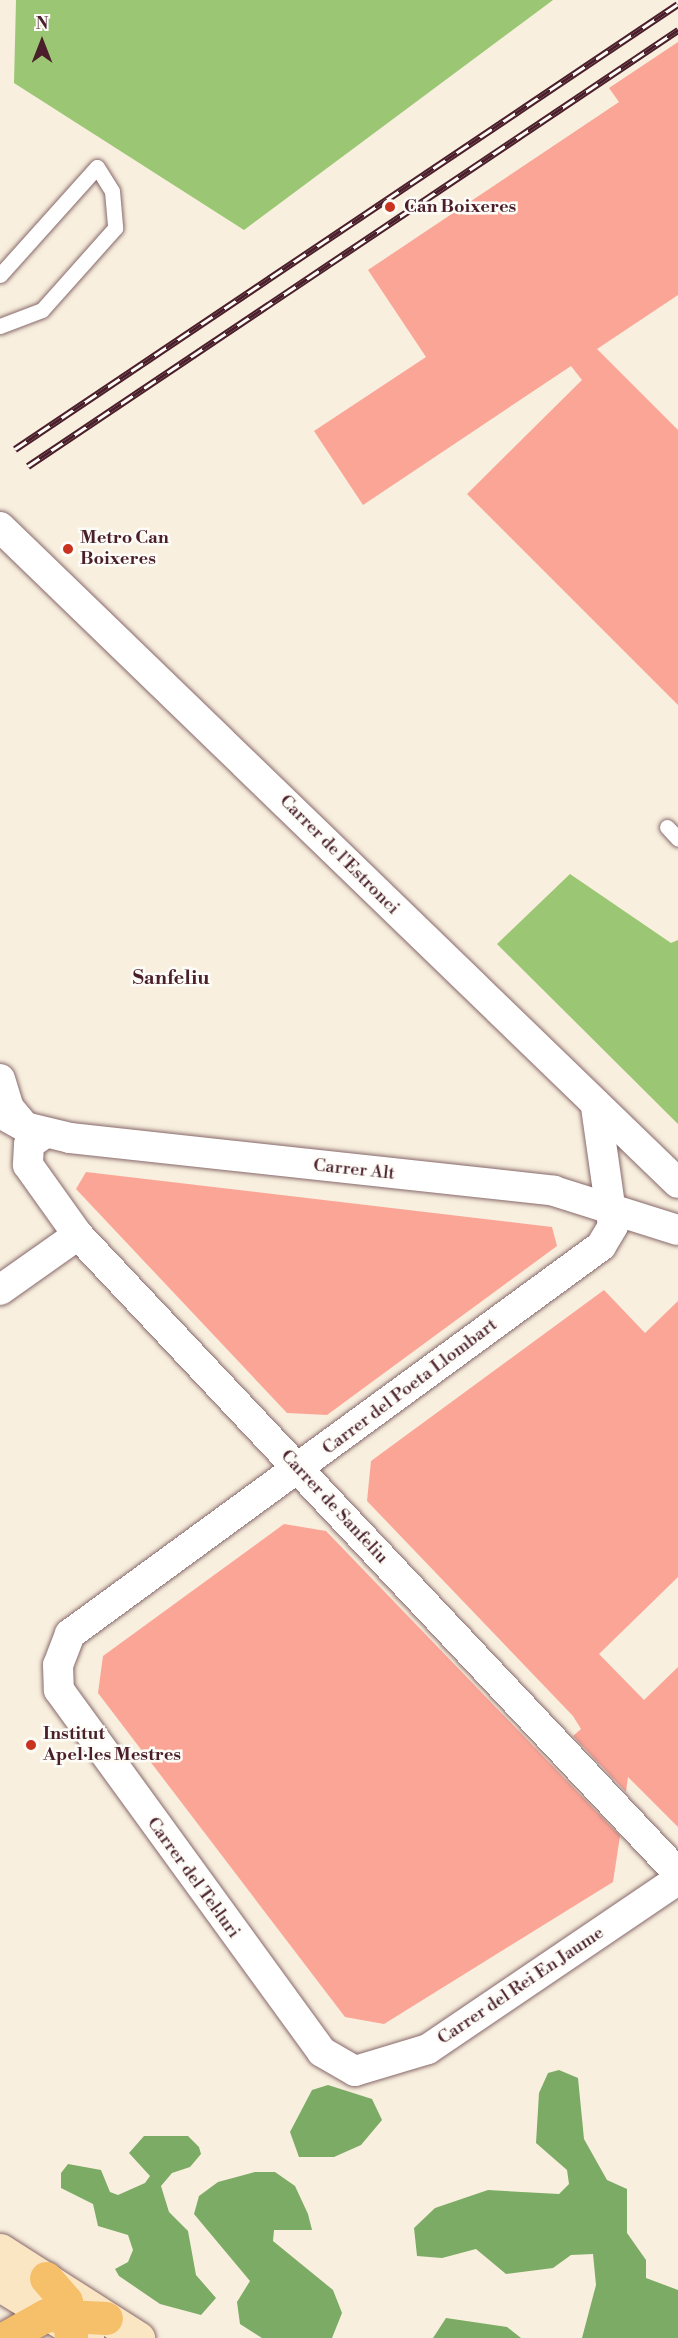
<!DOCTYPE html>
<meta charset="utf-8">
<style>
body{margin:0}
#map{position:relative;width:678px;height:2338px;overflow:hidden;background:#f8efde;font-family:"Libre Bodoni",serif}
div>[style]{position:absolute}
.green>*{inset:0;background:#9bc674}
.forest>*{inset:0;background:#7cab66}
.building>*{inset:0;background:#fba597}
.roads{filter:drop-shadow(0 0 2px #87686a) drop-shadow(0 0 2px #87686a)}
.lane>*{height:15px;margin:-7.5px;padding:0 7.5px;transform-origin:7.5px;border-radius:7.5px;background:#fff}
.street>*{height:30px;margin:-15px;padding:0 15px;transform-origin:15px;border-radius:15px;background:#fff}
.secondary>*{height:33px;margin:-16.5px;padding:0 16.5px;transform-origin:16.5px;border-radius:16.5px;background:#fbe6c4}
.highway>*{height:33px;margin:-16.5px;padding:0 16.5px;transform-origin:16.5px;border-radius:16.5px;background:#f6c06b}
.rail>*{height:7px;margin-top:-3.5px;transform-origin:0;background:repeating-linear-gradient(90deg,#fdfcf7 0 14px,#4a1f2b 0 28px);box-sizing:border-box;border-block:2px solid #4a1f2b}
.dots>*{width:16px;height:16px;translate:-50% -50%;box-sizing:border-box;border:3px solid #fdfcf7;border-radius:50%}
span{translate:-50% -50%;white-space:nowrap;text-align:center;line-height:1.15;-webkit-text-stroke:5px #fdfcf7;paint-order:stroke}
.poi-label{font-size:18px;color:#4a1f2b;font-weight:700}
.left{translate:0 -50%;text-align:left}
.street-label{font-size:18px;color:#4a1f2b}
.neighbourhood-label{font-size:20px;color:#4a1f2b;font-weight:700}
.north{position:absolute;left:12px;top:12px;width:60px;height:60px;-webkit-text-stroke:4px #fdfcf7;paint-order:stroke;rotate:0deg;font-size:16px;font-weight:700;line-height:24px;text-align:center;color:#4a1f2b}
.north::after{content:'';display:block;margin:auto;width:21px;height:27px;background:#4a1f2b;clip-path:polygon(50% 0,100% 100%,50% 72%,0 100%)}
</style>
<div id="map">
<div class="green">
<div style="clip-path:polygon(16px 0,553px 0,244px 230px,14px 83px)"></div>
<div style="clip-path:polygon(570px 874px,671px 943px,678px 940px,678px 1124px,497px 944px)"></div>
</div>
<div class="forest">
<div style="clip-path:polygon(559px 2070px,578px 2078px,584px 2139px,607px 2180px,627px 2189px,627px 2233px,646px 2260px,646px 2278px,678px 2290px,678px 2338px,582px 2338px,596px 2285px,593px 2254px,571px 2255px,553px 2268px,506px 2274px,476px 2249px,442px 2258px,417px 2256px,414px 2228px,435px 2208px,488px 2190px,559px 2194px,569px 2184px,567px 2170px,536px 2143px,539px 2093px,548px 2073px)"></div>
<div style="clip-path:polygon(328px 2085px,372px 2099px,382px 2120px,361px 2145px,334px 2157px,299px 2157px,290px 2132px,312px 2090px)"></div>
<div style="clip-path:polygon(144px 2136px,188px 2136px,199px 2147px,201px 2154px,190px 2167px,172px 2173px,161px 2186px,169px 2212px,188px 2231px,196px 2275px,216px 2298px,201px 2315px,160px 2304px,119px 2276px,115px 2269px,128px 2262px,133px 2250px,128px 2235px,98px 2226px,93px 2204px,61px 2188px,61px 2173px,68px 2164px,101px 2170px,110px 2192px,118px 2195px,145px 2183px,150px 2176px,129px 2153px)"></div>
<div style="clip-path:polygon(255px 2172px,275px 2172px,295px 2186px,308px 2214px,312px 2230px,274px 2230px,273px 2241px,333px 2290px,342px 2313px,332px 2338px,262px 2338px,240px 2324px,237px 2302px,250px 2281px,194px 2214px,199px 2196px,218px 2182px)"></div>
<div style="clip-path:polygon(446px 2318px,507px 2327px,521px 2338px,433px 2338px)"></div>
</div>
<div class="building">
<div style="clip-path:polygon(678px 42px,678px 295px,597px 349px,678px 430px,678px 705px,467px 494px,582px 380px,571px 366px,363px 505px,314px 431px,426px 357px,368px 270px,619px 102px,609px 88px)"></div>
<div style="clip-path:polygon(86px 1172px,552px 1227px,557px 1246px,327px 1415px,287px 1413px,76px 1189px)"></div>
<div style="clip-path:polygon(604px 1290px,645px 1333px,678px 1301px,678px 1577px,599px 1654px,644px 1700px,678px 1667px,678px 1827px,628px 1777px,626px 1792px,573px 1736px,581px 1729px,573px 1716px,367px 1501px,371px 1461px)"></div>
<div style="clip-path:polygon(284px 1524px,326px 1531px,620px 1836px,613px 1882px,384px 2024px,345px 2017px,98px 1693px,103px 1656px)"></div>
</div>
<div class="roads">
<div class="lane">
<div style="left:0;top:275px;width:145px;rotate:-48.1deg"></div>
<div style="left:97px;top:167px;width:28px;rotate:58deg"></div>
<div style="left:112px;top:191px;width:37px;rotate:85deg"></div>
<div style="left:115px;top:228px;width:110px;rotate:131.7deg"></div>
<div style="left:42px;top:310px;width:45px;rotate:159.1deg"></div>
<div style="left:667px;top:827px;width:16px;rotate:47deg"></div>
</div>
<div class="street">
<div style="left:0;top:527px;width:943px;rotate:44.06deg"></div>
<div style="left:0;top:1079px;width:30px;rotate:73deg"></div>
<div style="left:9px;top:1108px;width:25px;rotate:50deg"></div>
<div style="left:596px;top:1107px;width:120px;rotate:81.9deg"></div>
<div style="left:613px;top:1226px;width:23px;rotate:121deg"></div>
<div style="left:601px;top:1246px;width:658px;rotate:143.84deg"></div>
<div style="left:70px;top:1634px;width:33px;rotate:111deg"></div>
<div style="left:58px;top:1665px;width:25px;rotate:88deg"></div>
<div style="left:59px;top:1690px;width:447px;rotate:54deg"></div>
<div style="left:322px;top:2052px;width:38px;rotate:30deg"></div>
<div style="left:355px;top:2071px;width:76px;rotate:-16.8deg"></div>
<div style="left:428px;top:2049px;width:302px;rotate:-34.1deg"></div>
<div style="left:0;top:1113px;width:29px;rotate:29deg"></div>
<div style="left:25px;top:1127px;width:46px;rotate:13.7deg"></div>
<div style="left:70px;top:1138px;width:487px;rotate:6.2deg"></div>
<div style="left:554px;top:1191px;width:130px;rotate:17.5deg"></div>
<div style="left:45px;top:1133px;width:19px;rotate:145deg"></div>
<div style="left:29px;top:1144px;width:21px;rotate:93deg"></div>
<div style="left:28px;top:1165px;width:86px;rotate:54.5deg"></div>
<div style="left:78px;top:1235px;width:876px;rotate:46.76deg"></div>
<div style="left:0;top:1290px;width:95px;rotate:-35.2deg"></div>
</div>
<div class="secondary">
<div style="left:0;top:2250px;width:164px;rotate:32.5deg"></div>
<div style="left:0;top:2285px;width:102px;rotate:31.3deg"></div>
</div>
<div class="highway">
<div style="left:46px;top:2278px;width:30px;rotate:49deg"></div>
<div style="left:66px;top:2301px;width:37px;rotate:82deg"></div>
<div style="left:5px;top:2338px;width:47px;rotate:-29.3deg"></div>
<div style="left:46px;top:2315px;width:60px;rotate:2.9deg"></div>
</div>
</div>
<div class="rail">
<div style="left:15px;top:449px;width:798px;rotate:-33.87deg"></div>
<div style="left:28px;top:466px;width:783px;rotate:-33.85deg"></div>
</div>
<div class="dots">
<div style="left:390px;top:207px;background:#c8321e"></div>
<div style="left:68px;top:549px;background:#c8321e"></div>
<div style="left:31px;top:1745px;background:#c8321e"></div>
</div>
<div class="poi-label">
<span class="left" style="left:404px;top:207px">Can Boixeres</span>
<span class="left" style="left:80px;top:549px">Metro Can<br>Boixeres</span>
<span class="left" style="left:43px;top:1745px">Institut<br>Apel·les Mestres</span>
</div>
<div class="street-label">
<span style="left:339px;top:855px;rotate:45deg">Carrer de l'Estronci</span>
<span style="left:354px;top:1170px;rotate:6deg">Carrer Alt</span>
<span style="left:410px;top:1387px;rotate:-37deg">Carrer del Poeta Llombart</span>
<span style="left:334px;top:1507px;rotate:47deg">Carrer de Sanfeliu</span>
<span style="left:193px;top:1878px;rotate:54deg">Carrer del Tel·luri</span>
<span style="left:521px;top:1986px;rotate:-34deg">Carrer del Rei En Jaume</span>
</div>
<div class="neighbourhood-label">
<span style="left:171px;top:978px">Sanfeliu</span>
</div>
<div class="north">N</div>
</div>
